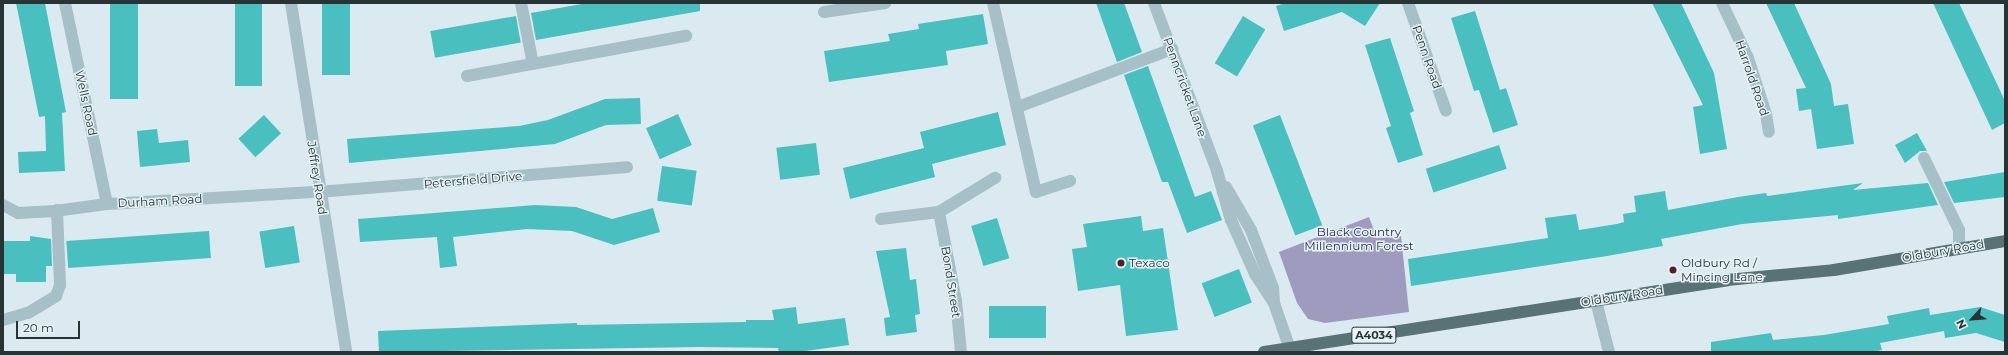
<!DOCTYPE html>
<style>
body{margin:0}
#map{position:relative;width:2008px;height:355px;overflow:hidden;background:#daeaf0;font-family:Montserrat,sans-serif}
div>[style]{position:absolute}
.green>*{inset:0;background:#9e9bbe}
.building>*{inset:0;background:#49bfbf;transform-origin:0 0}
.minor>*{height:12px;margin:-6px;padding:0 6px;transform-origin:6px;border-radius:6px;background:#a7c0c7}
.major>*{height:12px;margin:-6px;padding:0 6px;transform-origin:6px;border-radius:6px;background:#597275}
.dots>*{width:11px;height:11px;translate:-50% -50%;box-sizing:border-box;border:2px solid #e6f3f8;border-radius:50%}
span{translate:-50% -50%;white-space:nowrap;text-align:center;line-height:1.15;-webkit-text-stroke:3px #e6f3f8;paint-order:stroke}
.shield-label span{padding:1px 3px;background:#e6f3f8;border:1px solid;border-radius:3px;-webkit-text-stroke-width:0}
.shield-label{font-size:11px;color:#273334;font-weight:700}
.street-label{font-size:12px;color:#273334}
.park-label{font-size:12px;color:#312c51}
.poi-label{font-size:12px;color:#273334}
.left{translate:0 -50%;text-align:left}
.frame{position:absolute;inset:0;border:4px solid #273334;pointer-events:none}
.north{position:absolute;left:1952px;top:299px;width:40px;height:40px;-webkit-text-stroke:3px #e6f3f8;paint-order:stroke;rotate:244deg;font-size:11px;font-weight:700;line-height:16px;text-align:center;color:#273334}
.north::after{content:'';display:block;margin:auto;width:14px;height:18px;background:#273334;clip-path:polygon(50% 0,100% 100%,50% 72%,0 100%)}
.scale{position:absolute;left:16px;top:321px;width:64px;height:18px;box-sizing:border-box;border:2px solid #273334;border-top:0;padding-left:5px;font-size:12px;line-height:14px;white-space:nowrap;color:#273334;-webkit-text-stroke:3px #e6f3f8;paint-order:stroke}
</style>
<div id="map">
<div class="green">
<div style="clip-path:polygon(1369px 217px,1377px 238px,1401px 236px,1409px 312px,1325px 323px,1308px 319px,1297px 303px,1279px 252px)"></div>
</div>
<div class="building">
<div style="clip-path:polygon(16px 3px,45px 3px,66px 112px,62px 113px,65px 171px,19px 173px,18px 152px,46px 151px,45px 116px,39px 117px)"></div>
<div style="left:110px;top:3px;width:28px;height:96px"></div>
<div style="left:235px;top:3px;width:27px;height:83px"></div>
<div style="left:322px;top:3px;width:28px;height:72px"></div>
<div style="clip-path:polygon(587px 3px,700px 3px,700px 11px,536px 40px,531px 13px)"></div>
<div style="clip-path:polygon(1096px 3px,1124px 3px,1142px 52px,1117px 62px)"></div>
<div style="clip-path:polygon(1286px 3px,1380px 3px,1365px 26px,1342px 12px,1284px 31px,1276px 6px)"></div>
<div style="clip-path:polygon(1652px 3px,1681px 3px,1714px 73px,1727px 149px,1700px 154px,1693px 107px,1703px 105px)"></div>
<div style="clip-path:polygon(1766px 3px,1794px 3px,1831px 84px,1834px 106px,1848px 104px,1854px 144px,1817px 149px,1811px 109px,1799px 111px,1796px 89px,1806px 88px)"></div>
<div style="clip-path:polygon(1933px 3px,1959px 3px,2005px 101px,2005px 123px,1992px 130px)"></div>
<div style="clip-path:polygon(1475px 11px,1500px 90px,1506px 88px,1518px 125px,1493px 133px,1479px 90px,1474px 91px,1451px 18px)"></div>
<div style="clip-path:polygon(983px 14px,988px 44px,946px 51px,948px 65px,829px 82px,824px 51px,890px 41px,888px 34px,919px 29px,918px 24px)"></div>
<div style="left:516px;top:16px;width:27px;height:87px;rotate:80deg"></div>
<div style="left:1243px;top:16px;width:26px;height:55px;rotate:31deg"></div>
<div style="clip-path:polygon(1390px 38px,1414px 111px,1410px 113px,1423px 155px,1398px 163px,1386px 128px,1391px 126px,1365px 45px)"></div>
<div style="clip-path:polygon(1148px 66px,1195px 197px,1211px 191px,1222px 220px,1187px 233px,1168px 182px,1162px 182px,1124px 75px)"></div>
<div style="clip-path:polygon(640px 98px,641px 124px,606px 125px,555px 144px,349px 163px,347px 139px,519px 126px,548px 120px,605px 99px)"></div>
<div style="clip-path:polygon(998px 112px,1006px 145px,932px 164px,935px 177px,850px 199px,843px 168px,924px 148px,920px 132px)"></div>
<div style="left:678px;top:114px;width:34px;height:35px;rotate:66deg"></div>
<div style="left:264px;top:115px;width:25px;height:35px;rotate:47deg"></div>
<div style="left:1280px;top:115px;width:118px;height:29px;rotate:69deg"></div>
<div style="clip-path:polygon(157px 129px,159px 143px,188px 140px,190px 162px,140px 167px,137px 131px)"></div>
<div style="clip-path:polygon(1917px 133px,1927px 151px,1920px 151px,1905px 163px,1895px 145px)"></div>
<div style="left:816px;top:143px;width:32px;height:40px;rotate:83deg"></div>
<div style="left:1499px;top:145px;width:25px;height:77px;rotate:72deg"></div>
<div style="left:662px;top:166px;width:35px;height:35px;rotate:8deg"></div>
<div style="clip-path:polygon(2005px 172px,2005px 197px,1954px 203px,1944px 182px)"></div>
<div style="clip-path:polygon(1863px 183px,1853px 190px,1928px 183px,1938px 205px,1838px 219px,1838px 215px,1742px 224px,1661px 239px,1663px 246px,1607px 256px,1411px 286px,1408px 259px,1548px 238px,1545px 218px,1576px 214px,1579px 230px,1617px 224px,1624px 222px,1623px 214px,1636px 212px,1634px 196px,1665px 191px,1668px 210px,1738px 197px,1766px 193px,1767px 196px)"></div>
<div style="clip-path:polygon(535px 205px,576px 207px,612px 219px,653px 208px,660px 232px,614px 245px,572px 231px,527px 229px,453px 237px,457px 266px,440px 268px,437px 237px,360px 242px,358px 219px)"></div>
<div style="clip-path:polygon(1141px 216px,1143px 231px,1163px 228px,1178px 330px,1126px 336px,1120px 285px,1078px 291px,1072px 249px,1087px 247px,1083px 224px)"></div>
<div style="left:997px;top:218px;width:42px;height:27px;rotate:73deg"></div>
<div style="left:294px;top:226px;width:37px;height:35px;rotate:81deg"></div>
<div style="left:209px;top:231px;width:27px;height:143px;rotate:86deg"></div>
<div style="clip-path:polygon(30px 236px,51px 239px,52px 266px,46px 266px,46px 282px,16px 282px,16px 274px,3px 274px,3px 241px,30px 241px)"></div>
<div style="clip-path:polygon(906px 248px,910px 280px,916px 279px,920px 314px,915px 315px,917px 332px,886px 336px,884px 318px,890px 317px,876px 251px)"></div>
<div style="left:1239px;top:269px;width:36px;height:40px;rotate:69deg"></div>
<div style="left:989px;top:306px;width:57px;height:32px"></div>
<div style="clip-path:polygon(796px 307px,798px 324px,845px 318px,849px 345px,798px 352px,779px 352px,778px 348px,700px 347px,379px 352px,378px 331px,577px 323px,577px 325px,746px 322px,746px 320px,774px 320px,772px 310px)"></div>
<div style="clip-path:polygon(1980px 307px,2005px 315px,2005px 342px,1976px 333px,1945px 338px,1944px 331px,1880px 343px,1882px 350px,1872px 352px,1711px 352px,1711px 342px,1771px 333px,1773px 340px,1824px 335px,1889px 324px,1887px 316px,1929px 308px,1930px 315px)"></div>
</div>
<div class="minor">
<div style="left:65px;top:3px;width:205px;rotate:78.2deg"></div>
<div style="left:291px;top:3px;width:353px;rotate:81deg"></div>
<div style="left:521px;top:3px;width:62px;rotate:78.9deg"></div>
<div style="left:993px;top:3px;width:194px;rotate:77.2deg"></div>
<div style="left:1036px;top:192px;width:36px;rotate:-18deg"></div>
<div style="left:1154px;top:3px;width:179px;rotate:69.4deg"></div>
<div style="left:1217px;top:171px;width:51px;rotate:74.1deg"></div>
<div style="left:1231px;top:220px;width:59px;rotate:66deg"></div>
<div style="left:1255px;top:274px;width:35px;rotate:57deg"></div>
<div style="left:1274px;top:303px;width:52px;rotate:70.9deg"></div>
<div style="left:1408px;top:3px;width:114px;rotate:70.6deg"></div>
<div style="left:1722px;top:3px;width:61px;rotate:64.7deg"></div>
<div style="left:1748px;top:58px;width:59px;rotate:72.2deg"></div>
<div style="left:1766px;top:114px;width:18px;rotate:81deg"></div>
<div style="left:824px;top:12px;width:62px;rotate:-8.4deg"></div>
<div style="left:467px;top:76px;width:223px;rotate:-10.4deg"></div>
<div style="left:1018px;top:107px;width:165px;rotate:-20.6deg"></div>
<div style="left:1924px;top:158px;width:80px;rotate:64.1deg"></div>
<div style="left:1959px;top:230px;width:17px;rotate:90deg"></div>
<div style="left:1226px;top:187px;width:50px;rotate:59.8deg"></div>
<div style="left:1251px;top:230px;width:62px;rotate:69.2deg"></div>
<div style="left:1273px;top:288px;width:14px;rotate:86deg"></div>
<div style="left:3px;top:205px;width:17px;rotate:28deg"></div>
<div style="left:18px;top:213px;width:37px;rotate:-3deg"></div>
<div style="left:55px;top:211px;width:52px;rotate:-7.7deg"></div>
<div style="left:107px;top:204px;width:211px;rotate:-3.3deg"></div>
<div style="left:318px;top:192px;width:310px;rotate:-4.6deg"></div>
<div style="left:939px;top:212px;width:91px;rotate:79.2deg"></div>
<div style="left:956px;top:301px;width:51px;rotate:84.4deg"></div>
<div style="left:881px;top:219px;width:58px;rotate:-6.9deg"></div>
<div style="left:939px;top:212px;width:66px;rotate:-31.3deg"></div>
<div style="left:1596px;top:301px;width:53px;rotate:75.7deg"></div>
<div style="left:3px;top:320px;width:26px;rotate:-16deg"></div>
<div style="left:28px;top:313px;width:33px;rotate:-31deg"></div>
<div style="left:56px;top:296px;width:12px;rotate:-70deg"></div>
<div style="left:60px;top:285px;width:75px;rotate:-92.3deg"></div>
</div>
<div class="major">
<div style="left:1264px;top:352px;width:469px;rotate:-8.8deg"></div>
<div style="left:1727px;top:280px;width:107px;rotate:-5.3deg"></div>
<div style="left:1834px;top:270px;width:173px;rotate:-9.6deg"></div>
</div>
<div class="dots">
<div style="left:1121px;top:263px;background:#531f28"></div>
<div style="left:1673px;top:270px;background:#531f28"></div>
</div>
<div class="shield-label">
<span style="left:1374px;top:335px">A4034</span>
</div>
<div class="street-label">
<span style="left:1427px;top:57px;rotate:71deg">Penn Road</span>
<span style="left:1752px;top:78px;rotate:71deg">Harrold Road</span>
<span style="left:1185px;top:87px;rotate:70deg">Penncricket Lane</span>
<span style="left:86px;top:103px;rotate:78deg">Wells Road</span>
<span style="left:317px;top:178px;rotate:81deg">Jeffrey Road</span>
<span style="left:473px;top:180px;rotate:-5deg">Petersfield Drive</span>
<span style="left:160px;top:201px;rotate:-3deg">Durham Road</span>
<span style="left:1943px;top:251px;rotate:-10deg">Oldbury Road</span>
<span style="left:951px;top:282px;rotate:81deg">Bond Street</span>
<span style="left:1622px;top:296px;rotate:-9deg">Oldbury Road</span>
</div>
<div class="park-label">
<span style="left:1359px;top:239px">Black Country<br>Millennium Forest</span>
</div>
<div class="poi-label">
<span class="left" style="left:1129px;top:263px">Texaco</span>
<span class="left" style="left:1681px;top:270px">Oldbury Rd /<br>Mincing Lane</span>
</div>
<div class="frame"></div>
<div class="north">N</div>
<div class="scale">20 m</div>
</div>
